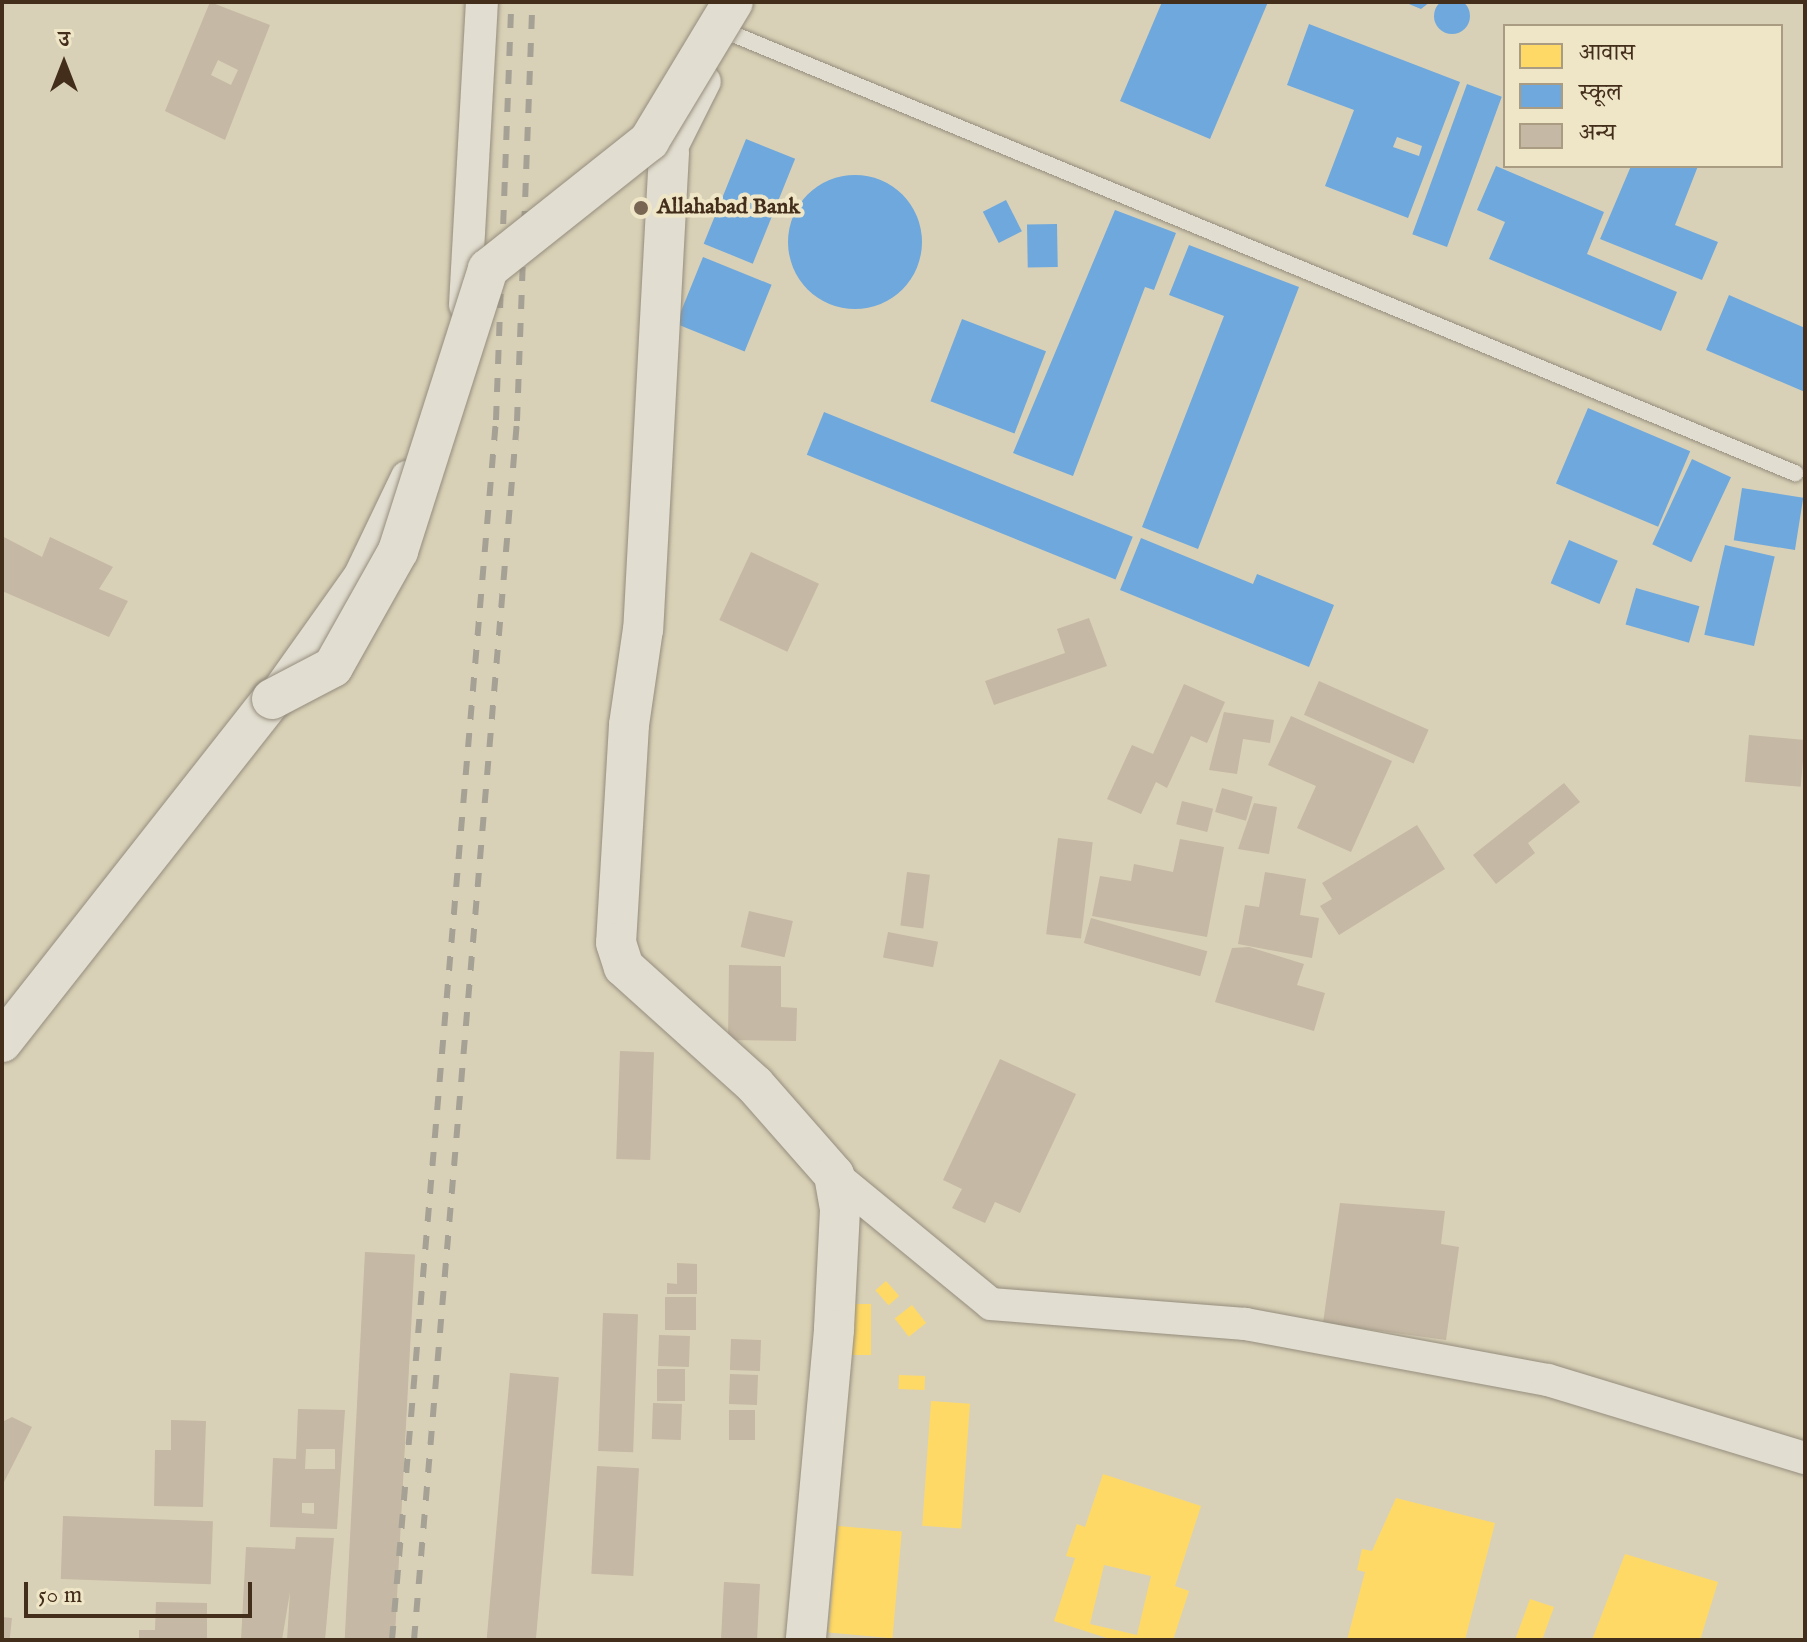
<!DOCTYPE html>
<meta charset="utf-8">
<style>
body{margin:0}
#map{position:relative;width:1807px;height:1642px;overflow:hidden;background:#d9d1b7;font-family:"IM FELL English","Noto Serif Devanagari",serif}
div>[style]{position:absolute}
.homes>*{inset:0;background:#ffd966;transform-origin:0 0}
.schools>*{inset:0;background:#6fa8dc;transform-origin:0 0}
.round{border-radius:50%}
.building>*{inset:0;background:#c5b8a4;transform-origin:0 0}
.roads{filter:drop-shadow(0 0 2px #958d7d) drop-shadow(0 0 2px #958d7d)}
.service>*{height:16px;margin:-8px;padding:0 8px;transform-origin:8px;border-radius:8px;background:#e1ddd0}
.minor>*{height:32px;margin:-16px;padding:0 16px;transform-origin:16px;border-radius:16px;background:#e1ddd0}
.tertiary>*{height:40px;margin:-20px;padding:0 20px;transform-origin:20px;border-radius:20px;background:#e1ddd0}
.rail>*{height:6px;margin-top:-3px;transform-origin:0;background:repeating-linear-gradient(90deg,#a6a195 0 14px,transparent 0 28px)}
.bridges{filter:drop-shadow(0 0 2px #958d7d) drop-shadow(0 0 2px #958d7d)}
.tertiary-bridge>*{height:40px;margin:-20px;padding:0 20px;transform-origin:20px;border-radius:20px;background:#e1ddd0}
.dots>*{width:22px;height:22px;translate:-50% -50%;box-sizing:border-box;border:4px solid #efe6c7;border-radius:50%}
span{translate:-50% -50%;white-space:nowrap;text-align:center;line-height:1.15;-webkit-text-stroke:8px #efe6c7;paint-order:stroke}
.poi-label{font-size:22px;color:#432d1b;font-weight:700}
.left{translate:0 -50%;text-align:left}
.frame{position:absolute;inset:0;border:4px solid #432d1b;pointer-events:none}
.legend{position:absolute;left:1503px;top:24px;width:280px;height:144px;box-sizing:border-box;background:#efe6c7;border:2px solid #aa9c82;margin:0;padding:10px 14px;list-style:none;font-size:24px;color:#432d1b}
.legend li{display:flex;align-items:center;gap:16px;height:40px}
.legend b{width:40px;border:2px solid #aa9c82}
.north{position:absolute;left:24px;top:24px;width:80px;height:80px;-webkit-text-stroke:6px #efe6c7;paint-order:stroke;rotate:0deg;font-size:22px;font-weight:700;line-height:32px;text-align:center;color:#432d1b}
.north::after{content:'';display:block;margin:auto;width:28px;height:36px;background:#432d1b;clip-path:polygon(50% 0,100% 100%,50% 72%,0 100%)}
.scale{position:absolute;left:24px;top:1582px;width:228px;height:36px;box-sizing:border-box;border:4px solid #432d1b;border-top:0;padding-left:10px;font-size:24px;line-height:28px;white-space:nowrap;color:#432d1b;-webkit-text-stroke:6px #efe6c7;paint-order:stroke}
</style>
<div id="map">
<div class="homes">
<div style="left:886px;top:1281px;width:20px;height:14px;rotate:49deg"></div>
<div style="left:847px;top:1304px;width:24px;height:51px"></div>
<div style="left:912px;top:1305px;width:23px;height:22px;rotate:52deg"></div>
<div style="left:899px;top:1375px;width:26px;height:14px;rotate:2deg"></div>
<div style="left:931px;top:1401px;width:39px;height:125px;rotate:4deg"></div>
<div style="clip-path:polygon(evenodd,1103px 1474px,1201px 1506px,1175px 1586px,1189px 1591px,1173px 1640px,1113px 1640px,1054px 1621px,1075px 1558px,1066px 1556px,1077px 1524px,1085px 1527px,1103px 1474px,1104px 1565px,1151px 1576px,1137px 1635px,1090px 1624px,1104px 1565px)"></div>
<div style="clip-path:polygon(1396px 1498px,1495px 1523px,1465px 1640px,1347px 1640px,1365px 1572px,1357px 1570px,1362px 1549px,1372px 1551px)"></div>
<div style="left:838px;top:1526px;width:64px;height:107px;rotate:5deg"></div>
<div style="clip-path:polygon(1625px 1554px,1718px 1582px,1700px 1640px,1592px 1640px)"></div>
<div style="clip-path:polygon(1530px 1599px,1554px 1607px,1542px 1640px,1515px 1640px)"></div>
</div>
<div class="schools">
<div class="round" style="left:1434px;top:-2px;width:36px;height:36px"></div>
<div style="clip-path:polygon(1162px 2px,1268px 2px,1210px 139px,1120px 101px)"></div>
<div style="clip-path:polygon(1404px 2px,1430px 2px,1421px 9px)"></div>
<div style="clip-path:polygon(evenodd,1309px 24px,1460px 82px,1408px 218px,1325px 186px,1354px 110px,1287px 85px,1309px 24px,1397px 137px,1422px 146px,1419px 156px,1393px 147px,1397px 137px)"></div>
<div style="left:1467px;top:84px;width:37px;height:160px;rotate:20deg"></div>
<div style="left:746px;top:139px;width:53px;height:113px;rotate:22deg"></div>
<div style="clip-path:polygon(1496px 166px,1604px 212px,1587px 254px,1677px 292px,1661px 331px,1489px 259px,1505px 222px,1477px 210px)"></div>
<div style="clip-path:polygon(1631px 166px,1698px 166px,1675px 225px,1718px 242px,1702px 280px,1600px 239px)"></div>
<div class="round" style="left:788px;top:175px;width:134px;height:134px"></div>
<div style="left:1006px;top:200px;width:35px;height:26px;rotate:63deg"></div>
<div style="clip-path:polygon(1115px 210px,1176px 233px,1154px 290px,1145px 287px,1073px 476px,1013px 453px)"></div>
<div style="left:1057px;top:224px;width:43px;height:30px;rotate:89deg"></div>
<div style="clip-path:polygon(1189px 245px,1299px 287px,1198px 549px,1142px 527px,1224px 316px,1169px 295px)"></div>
<div style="left:703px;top:257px;width:74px;height:72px;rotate:22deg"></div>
<div style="clip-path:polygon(1729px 295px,1805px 328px,1805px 392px,1706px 350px)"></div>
<div style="left:962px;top:319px;width:90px;height:88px;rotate:21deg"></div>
<div style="left:1588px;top:408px;width:111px;height:82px;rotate:23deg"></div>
<div style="left:824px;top:412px;width:333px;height:46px;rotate:22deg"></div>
<div style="left:1692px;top:459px;width:43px;height:94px;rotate:25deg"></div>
<div style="left:1742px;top:488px;width:62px;height:53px;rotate:9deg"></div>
<div style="clip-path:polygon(1141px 538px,1253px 584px,1257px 574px,1334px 605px,1309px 667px,1120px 590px)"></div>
<div style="left:1569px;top:540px;width:53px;height:47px;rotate:23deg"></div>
<div style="left:1725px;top:545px;width:51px;height:92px;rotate:13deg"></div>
<div style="left:1636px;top:588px;width:66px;height:38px;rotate:16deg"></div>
</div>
<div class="building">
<div style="clip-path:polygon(evenodd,210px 2px,270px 25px,225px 140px,165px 111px,210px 2px,218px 60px,238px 70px,231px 85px,211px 75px,218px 60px)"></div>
<div style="clip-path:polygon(2px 536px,42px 557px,50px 537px,113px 567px,99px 589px,128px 601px,109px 637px,2px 591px)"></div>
<div style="left:751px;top:552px;width:75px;height:75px;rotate:25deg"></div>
<div style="clip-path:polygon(1089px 618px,1107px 666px,994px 705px,985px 681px,1065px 653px,1057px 629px)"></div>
<div style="left:1319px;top:681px;width:120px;height:37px;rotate:24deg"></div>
<div style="clip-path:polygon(1184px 684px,1225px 702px,1207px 743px,1191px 736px,1167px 788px,1156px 782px,1141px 814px,1107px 799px,1132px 745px,1153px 754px)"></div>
<div style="clip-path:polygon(1224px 712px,1274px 720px,1270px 743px,1243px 739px,1237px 774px,1209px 770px)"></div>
<div style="clip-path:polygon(1291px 716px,1392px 761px,1351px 852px,1297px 828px,1316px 786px,1268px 765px)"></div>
<div style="left:1749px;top:735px;width:56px;height:47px;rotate:5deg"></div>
<div style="clip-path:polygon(1564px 783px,1580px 802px,1528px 843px,1535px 853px,1496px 884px,1473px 855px)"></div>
<div style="left:1222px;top:788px;width:32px;height:25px;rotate:16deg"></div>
<div style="left:1182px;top:801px;width:32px;height:24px;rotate:14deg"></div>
<div style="clip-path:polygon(1254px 803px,1277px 807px,1269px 854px,1238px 849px)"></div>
<div style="clip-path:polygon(1417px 825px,1445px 869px,1339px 935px,1320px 906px,1332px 899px,1322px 883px)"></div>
<div style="left:1058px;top:838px;width:35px;height:97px;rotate:7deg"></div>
<div style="clip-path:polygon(1180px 839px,1224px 847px,1207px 937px,1092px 916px,1100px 876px,1131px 881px,1134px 864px,1173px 872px)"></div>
<div style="left:907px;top:872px;width:23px;height:54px;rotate:7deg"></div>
<div style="clip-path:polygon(1265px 872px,1306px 879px,1300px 915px,1319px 918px,1312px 958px,1238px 944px,1245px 905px,1259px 907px)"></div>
<div style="left:749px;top:911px;width:45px;height:37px;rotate:13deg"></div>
<div style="left:1091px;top:918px;width:121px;height:26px;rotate:16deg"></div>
<div style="left:888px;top:932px;width:51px;height:26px;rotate:11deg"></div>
<div style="clip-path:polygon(1249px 947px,1304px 964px,1297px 985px,1325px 993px,1314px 1031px,1215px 1002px,1232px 948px)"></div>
<div style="clip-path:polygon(729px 965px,781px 966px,781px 1007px,797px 1008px,796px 1041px,728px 1040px)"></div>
<div style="left:620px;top:1051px;width:34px;height:108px;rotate:2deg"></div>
<div style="clip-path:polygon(1000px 1059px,1076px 1094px,1020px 1213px,995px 1202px,985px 1223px,952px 1208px,962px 1189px,943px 1180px)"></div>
<div style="clip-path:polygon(1340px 1203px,1445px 1211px,1441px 1244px,1459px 1247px,1446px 1340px,1323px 1323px)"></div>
<div style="left:365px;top:1252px;width:50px;height:389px;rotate:3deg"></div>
<div style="clip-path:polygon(677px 1263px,697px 1264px,697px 1294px,667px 1294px,667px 1283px,677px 1284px)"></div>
<div style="left:665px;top:1297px;width:31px;height:33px"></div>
<div style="left:603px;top:1313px;width:35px;height:138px;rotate:2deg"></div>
<div style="left:659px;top:1335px;width:31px;height:31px;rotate:2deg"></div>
<div style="left:731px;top:1339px;width:30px;height:31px;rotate:2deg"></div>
<div style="left:657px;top:1369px;width:28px;height:32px"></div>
<div style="left:510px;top:1373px;width:49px;height:268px;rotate:5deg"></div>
<div style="left:730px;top:1374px;width:28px;height:30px;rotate:2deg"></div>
<div style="left:653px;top:1403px;width:29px;height:36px;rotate:2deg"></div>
<div style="clip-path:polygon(evenodd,298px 1409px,345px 1410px,337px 1529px,270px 1527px,273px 1458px,296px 1459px,298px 1409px,306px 1449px,335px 1449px,335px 1469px,305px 1469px,306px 1449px,298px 1409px,302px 1503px,314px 1503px,314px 1514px,302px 1513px,302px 1503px)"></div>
<div style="left:729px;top:1410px;width:26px;height:30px"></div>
<div style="clip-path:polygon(12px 1417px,32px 1427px,2px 1486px,2px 1422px)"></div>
<div style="clip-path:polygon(171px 1420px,206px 1421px,203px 1507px,154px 1506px,155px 1450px,171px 1450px)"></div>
<div style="left:597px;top:1466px;width:42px;height:108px;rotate:3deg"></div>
<div style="left:63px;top:1516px;width:150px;height:63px;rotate:2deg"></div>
<div style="clip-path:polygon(296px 1537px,334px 1538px,325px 1640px,287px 1640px,290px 1592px,282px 1640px,241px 1640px,246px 1547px,295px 1549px)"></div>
<div style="left:724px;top:1582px;width:36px;height:58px;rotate:3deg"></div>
<div style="clip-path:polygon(156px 1602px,207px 1603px,207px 1640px,139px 1640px,139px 1630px,155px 1630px)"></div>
<div style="left:2px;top:1617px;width:10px;height:23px;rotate:6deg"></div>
</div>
<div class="roads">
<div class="service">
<div style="left:728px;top:32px;width:1155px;rotate:22.46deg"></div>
</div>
<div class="minor">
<div style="left:669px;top:153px;width:80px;rotate:-63.4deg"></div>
<div style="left:465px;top:305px;width:303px;rotate:-86.8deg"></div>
<div style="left:272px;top:699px;width:152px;rotate:-54.6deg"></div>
<div style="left:360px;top:575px;width:109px;rotate:-64.4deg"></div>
<div style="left:834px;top:1175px;width:203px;rotate:39.4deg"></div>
<div style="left:991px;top:1304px;width:255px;rotate:4.5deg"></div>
<div style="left:1245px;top:1324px;width:308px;rotate:10.5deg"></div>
<div style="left:1548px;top:1380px;width:269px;rotate:16.9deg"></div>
</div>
<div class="tertiary">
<div style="left:669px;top:153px;width:477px;rotate:93.1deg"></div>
<div style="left:643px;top:629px;width:97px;rotate:98.3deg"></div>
<div style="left:629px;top:725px;width:218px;rotate:93.4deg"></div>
<div style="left:616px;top:943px;width:25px;rotate:72deg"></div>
<div style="left:624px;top:967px;width:176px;rotate:42deg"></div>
<div style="left:755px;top:1085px;width:120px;rotate:48.7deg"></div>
<div style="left:834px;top:1175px;width:36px;rotate:80deg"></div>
<div style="left:840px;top:1210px;width:120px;rotate:92.9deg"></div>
<div style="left:834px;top:1330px;width:311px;rotate:95.2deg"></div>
<div style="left:2px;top:1042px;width:437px;rotate:-51.8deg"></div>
</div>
</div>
<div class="rail">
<div style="left:392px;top:1640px;width:1224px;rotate:-85.13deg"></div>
<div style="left:496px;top:420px;width:418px;rotate:-87.9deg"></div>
<div style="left:414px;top:1640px;width:1223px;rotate:-85.17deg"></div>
<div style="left:517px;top:421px;width:419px;rotate:-87.9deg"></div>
</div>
<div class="bridges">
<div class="tertiary-bridge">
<div style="left:272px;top:699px;width:69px;rotate:-27.7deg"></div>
<div style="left:333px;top:667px;width:133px;rotate:-60.7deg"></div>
<div style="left:398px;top:551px;width:296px;rotate:-72.3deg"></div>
<div style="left:488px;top:269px;width:206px;rotate:-38.5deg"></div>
<div style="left:649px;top:141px;width:162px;rotate:-58.9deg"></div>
</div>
</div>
<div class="dots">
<div style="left:641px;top:208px;background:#786652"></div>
</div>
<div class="poi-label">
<span class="left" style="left:657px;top:208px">Allahabad Bank</span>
</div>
<div class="frame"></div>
<ul class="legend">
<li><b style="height:22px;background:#ffd966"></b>आवास</li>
<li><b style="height:22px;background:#6fa8dc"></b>स्कूल</li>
<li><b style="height:22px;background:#c5b8a4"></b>अन्य</li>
</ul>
<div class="north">उ</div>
<div class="scale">50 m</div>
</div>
